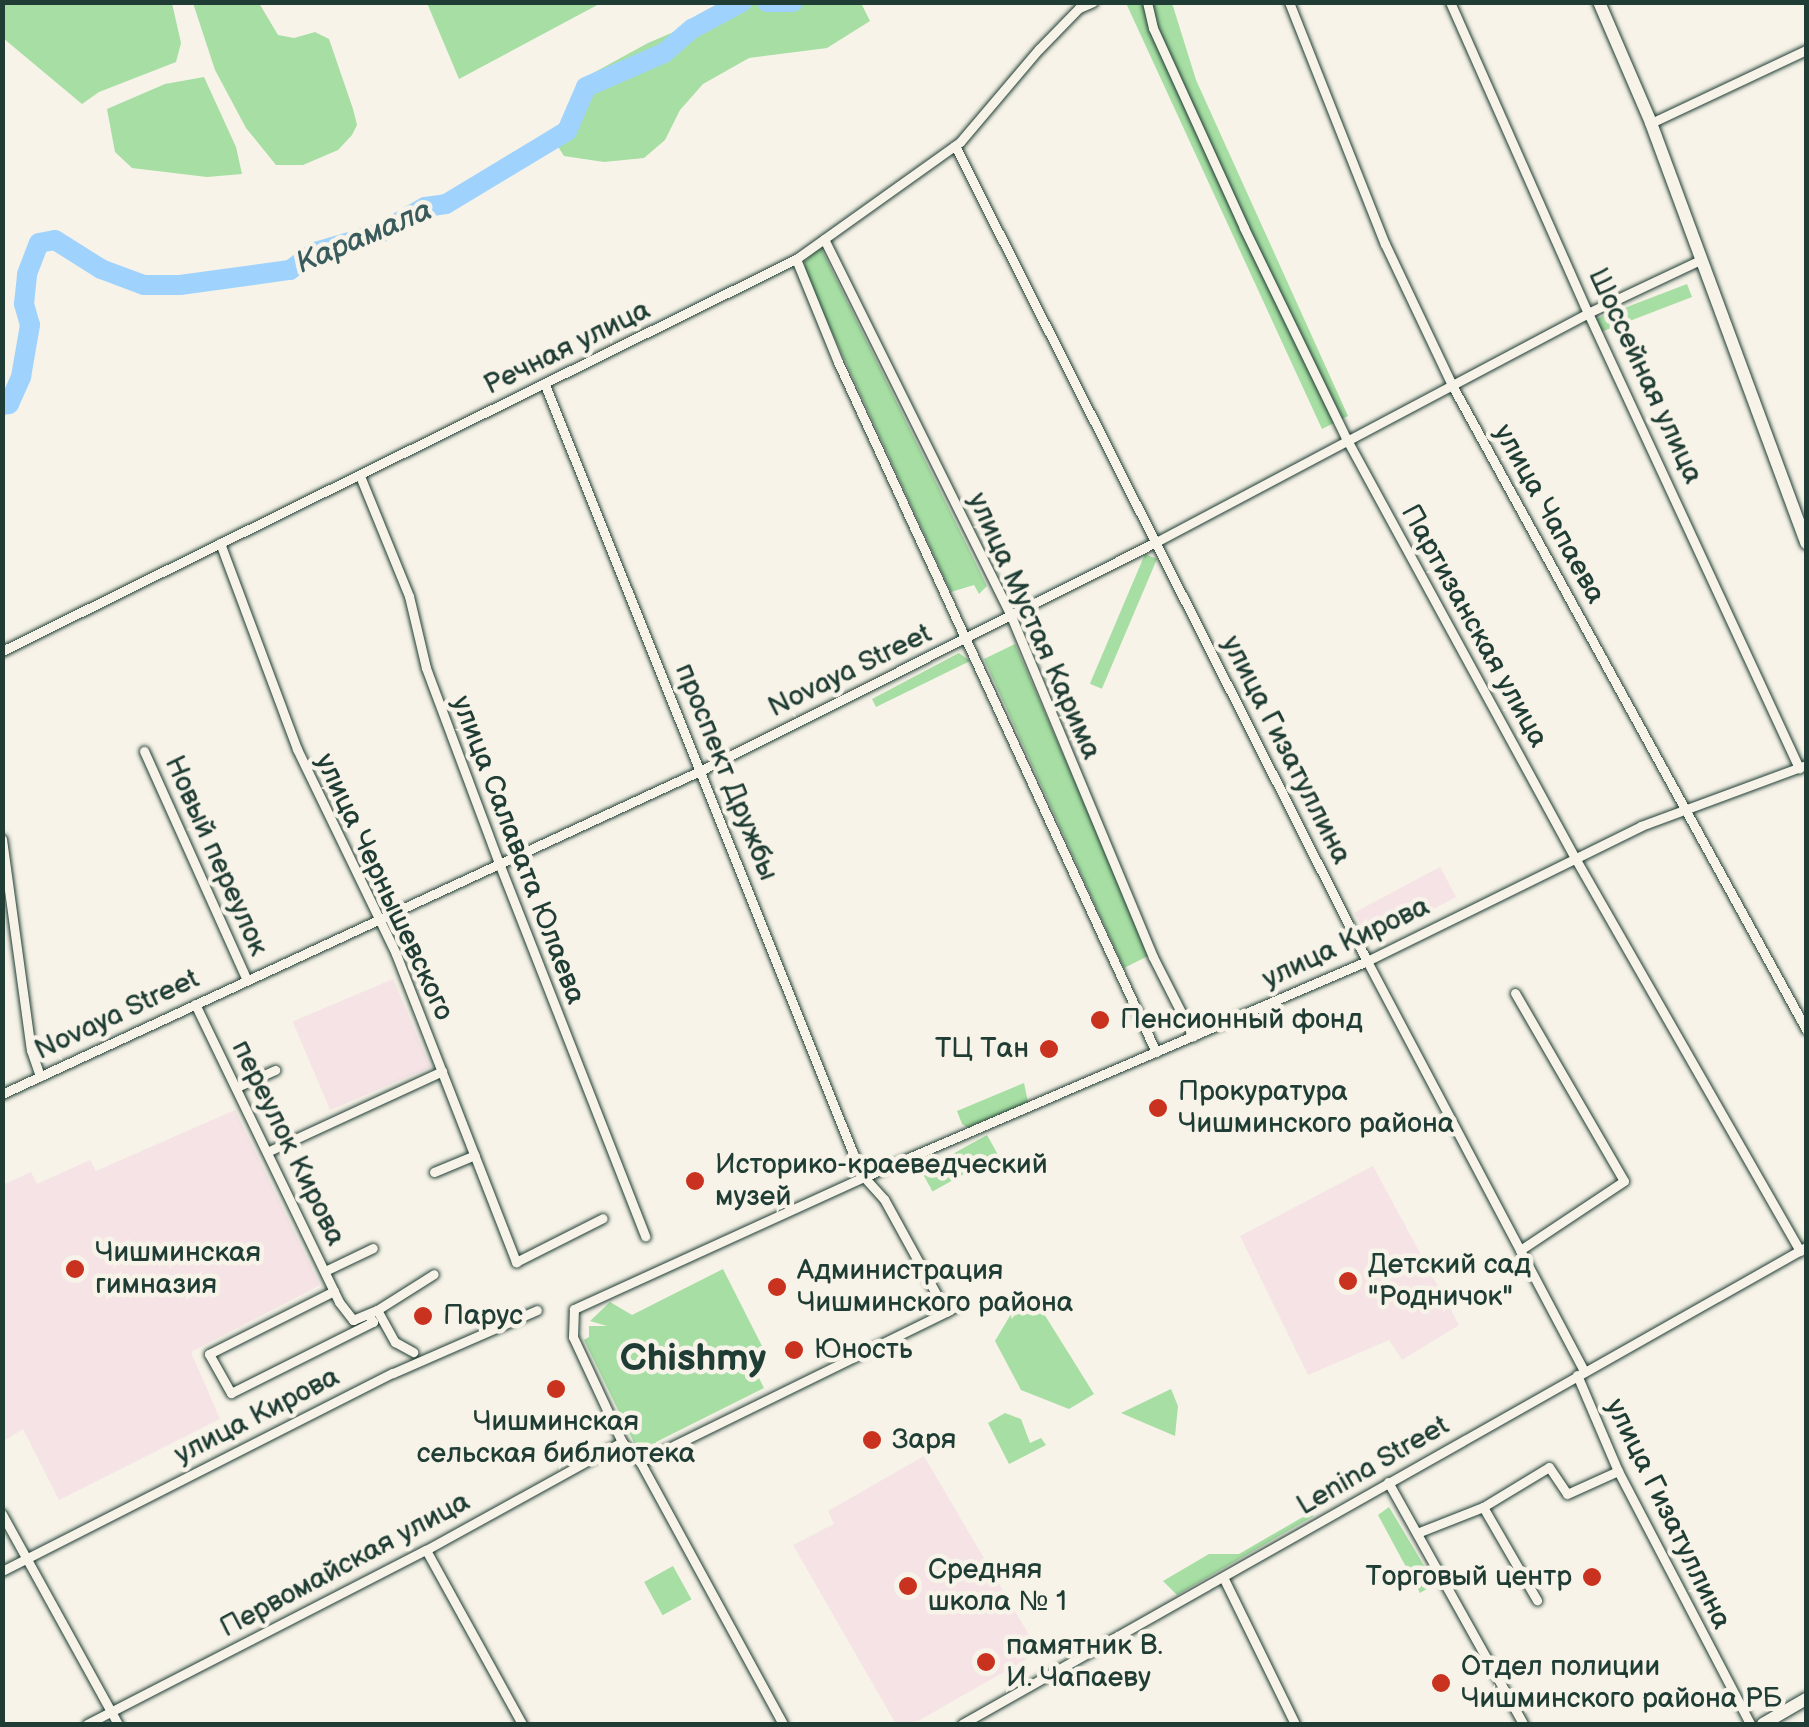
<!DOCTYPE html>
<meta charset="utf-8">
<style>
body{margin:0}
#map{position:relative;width:1809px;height:1727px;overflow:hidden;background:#f7f3e8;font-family:"Balsamiq Sans",sans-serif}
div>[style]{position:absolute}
.built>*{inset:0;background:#f5e3e6;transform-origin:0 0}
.green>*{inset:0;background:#a6dea3;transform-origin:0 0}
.river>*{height:20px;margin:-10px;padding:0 10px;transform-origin:10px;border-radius:10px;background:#9fd3fd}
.roads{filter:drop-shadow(0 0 2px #1f3d34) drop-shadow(0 0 2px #1f3d34)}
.street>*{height:9px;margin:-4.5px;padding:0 4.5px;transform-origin:4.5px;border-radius:4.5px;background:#f7f3e8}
.secondary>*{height:12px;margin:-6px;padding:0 6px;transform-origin:6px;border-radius:6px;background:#f7f3e8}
.dots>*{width:28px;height:28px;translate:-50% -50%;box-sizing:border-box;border:5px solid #f7f3e8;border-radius:50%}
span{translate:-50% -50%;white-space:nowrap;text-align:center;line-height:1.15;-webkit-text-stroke:9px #f7f3e8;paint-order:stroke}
.street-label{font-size:28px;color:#1f3d34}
.poi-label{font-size:28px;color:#1f3d34}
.left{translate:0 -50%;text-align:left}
.right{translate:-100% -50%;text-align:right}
.water-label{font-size:30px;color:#395b5c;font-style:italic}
.district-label{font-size:38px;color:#1f3d34;font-weight:700}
.frame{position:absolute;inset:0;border:5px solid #1f3d34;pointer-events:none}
</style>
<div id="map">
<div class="built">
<div style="left:1440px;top:867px;width:34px;height:97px;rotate:62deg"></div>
<div style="left:393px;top:979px;width:96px;height:109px;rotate:67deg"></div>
<div style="clip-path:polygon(235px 1110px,320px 1285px,191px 1352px,220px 1419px,59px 1500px,23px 1429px,5px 1440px,3px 1434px,3px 1185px,31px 1172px,37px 1184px,90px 1160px,96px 1171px)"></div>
<div style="clip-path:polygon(1373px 1166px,1459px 1325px,1402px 1360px,1389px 1340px,1308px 1375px,1240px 1236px)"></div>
<div style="clip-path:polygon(924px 1456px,1039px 1652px,918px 1721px,896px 1724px,793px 1545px,834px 1524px,828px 1511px)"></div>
</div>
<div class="green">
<div style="clip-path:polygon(2px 3px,172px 3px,181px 43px,176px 62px,99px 92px,82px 104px,3px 38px)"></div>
<div style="clip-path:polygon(193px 3px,259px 3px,278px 35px,294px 38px,315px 32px,329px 39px,353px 109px,357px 125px,352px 135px,338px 150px,303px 165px,276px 165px,246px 128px,215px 70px)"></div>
<div style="clip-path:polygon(427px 3px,601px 3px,459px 79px)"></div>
<div style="clip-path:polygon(741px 3px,861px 3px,870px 21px,827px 48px,749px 58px,703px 84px,680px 110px,665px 140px,644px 158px,604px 162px,564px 156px,553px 139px,584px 78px,648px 43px)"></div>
<div style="clip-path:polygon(1126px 3px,1172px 3px,1196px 80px,1348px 416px,1322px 429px)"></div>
<div style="clip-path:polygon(204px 77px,236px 147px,242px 174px,207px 177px,132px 168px,115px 152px,107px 109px,165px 84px)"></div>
<div style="clip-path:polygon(820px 246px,987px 586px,979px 594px,974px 585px,951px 592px,805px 273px,805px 261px)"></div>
<div style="left:1687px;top:284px;width:14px;height:97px;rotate:69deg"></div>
<div style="left:1145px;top:554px;width:13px;height:141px;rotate:23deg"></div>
<div style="clip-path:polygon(1015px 644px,1150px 955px,1124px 968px,984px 659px)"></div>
<div style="clip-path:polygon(959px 653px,970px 661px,876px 707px,872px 699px)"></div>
<div style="clip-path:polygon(1024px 1083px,1028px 1102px,968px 1128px,962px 1124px,957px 1111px)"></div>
<div style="left:987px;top:1135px;width:23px;height:75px;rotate:61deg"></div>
<div style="clip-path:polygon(723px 1269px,763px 1348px,748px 1356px,764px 1388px,656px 1442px,656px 1450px,638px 1451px,584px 1340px,589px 1337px,589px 1326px,607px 1326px,590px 1321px,610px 1302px,632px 1315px)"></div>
<div style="clip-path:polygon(1036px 1301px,1094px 1394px,1069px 1409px,1021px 1390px,995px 1341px,1011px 1314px)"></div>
<div style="clip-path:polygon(1171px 1389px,1178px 1406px,1175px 1436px,1121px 1413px)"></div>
<div style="clip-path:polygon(1005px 1413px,1021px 1419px,1030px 1443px,1041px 1438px,1046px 1445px,1009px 1464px,988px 1423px)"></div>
<div style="clip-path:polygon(1389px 1507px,1435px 1584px,1420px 1593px,1378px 1515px)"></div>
<div style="clip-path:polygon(1308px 1514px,1314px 1516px,1177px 1595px,1163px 1581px,1209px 1554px,1239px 1554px)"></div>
<div style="left:673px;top:1566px;width:38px;height:33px;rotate:61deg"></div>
</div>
<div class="river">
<div style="left:767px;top:2px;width:26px"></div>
<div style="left:2px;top:405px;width:7px;rotate:-8deg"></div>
<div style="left:9px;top:404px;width:30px;rotate:-66deg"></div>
<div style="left:21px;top:377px;width:53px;rotate:-80.2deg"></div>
<div style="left:30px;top:325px;width:22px;rotate:-106deg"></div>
<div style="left:24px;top:304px;width:30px;rotate:-84deg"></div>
<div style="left:27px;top:274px;width:33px;rotate:-69deg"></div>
<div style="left:39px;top:243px;width:16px;rotate:-11deg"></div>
<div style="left:55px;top:240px;width:54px;rotate:32.2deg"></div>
<div style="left:101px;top:269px;width:46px;rotate:20.4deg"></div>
<div style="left:144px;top:285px;width:36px"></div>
<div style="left:180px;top:285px;width:111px;rotate:-7.8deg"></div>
<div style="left:290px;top:270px;width:31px;rotate:-36deg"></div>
<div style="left:315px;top:252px;width:68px;rotate:-16.3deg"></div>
<div style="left:380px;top:233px;width:52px;rotate:-30deg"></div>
<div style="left:425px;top:207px;width:21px;rotate:-8deg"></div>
<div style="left:446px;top:204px;width:141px;rotate:-31.1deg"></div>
<div style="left:567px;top:131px;width:48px;rotate:-66.6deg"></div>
<div style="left:586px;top:87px;width:85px;rotate:-23.6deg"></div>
<div style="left:664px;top:53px;width:37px;rotate:-41deg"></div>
<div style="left:692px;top:29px;width:57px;rotate:-28.4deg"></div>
</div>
<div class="roads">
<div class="street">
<div style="left:1147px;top:2px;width:27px;rotate:77deg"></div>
<div style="left:1153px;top:28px;width:220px;rotate:65.5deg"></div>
<div style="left:1244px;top:228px;width:233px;rotate:64.1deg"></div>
<div style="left:1346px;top:438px;width:478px;rotate:61.4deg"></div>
<div style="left:1575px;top:858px;width:453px;rotate:60.2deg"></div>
<div style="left:1289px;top:2px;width:260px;rotate:68.4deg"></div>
<div style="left:1385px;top:244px;width:158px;rotate:64.6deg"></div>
<div style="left:1453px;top:387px;width:733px;rotate:61.2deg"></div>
<div style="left:1450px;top:2px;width:340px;rotate:66.1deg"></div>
<div style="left:1588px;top:313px;width:502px;rotate:65.12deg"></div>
<div style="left:1651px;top:123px;width:171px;rotate:-25.2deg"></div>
<div style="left:955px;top:146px;width:913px;rotate:63.18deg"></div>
<div style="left:1367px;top:961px;width:464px;rotate:62.1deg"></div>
<div style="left:824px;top:239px;width:421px;rotate:63.6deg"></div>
<div style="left:1011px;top:616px;width:369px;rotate:67.4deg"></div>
<div style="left:1153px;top:957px;width:89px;rotate:63.1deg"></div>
<div style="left:796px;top:259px;width:111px;rotate:67.8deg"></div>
<div style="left:838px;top:362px;width:760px;rotate:65.26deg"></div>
<div style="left:545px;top:385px;width:825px;rotate:68.16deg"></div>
<div style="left:852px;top:1151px;width:29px;rotate:65deg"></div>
<div style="left:864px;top:1177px;width:30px;rotate:48deg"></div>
<div style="left:884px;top:1199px;width:129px;rotate:61.2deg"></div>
<div style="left:946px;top:1312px;width:20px;rotate:-30deg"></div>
<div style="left:360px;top:476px;width:130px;rotate:67.8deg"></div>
<div style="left:409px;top:596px;width:74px;rotate:76.7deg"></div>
<div style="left:426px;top:668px;width:208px;rotate:69.5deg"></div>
<div style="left:499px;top:863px;width:401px;rotate:68.6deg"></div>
<div style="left:220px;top:543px;width:220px;rotate:69.5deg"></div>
<div style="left:297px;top:749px;width:228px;rotate:64.2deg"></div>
<div style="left:396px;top:954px;width:331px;rotate:68.7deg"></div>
<div style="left:516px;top:1262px;width:97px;rotate:-26.8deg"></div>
<div style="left:2px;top:651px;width:885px;rotate:-26.28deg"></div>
<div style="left:796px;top:259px;width:201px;rotate:-35.5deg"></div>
<div style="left:960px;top:142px;width:122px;rotate:-49.7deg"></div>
<div style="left:1039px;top:49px;width:57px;rotate:-45.7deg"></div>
<div style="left:1079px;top:8px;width:15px;rotate:-23deg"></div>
<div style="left:144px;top:751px;width:251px;rotate:65.8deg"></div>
<div style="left:2px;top:839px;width:213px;rotate:82.2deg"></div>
<div style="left:31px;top:1050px;width:28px;rotate:71deg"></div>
<div style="left:1515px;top:993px;width:217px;rotate:59.9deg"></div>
<div style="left:1624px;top:1181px;width:125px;rotate:146.4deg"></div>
<div style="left:195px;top:1004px;width:331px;rotate:64.2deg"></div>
<div style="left:339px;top:1302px;width:23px;rotate:52deg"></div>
<div style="left:353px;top:1320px;width:26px;rotate:-23deg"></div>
<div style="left:377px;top:1310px;width:37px;rotate:61deg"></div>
<div style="left:395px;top:1342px;width:21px;rotate:29deg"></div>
<div style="left:237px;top:1087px;width:42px;rotate:-24.1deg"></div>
<div style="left:2px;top:1094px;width:771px;rotate:-24.84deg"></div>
<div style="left:702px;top:770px;width:508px;rotate:-26.67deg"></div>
<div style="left:1156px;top:542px;width:489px;rotate:-27.9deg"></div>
<div style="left:1588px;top:313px;width:126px;rotate:-25.3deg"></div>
<div style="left:267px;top:1152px;width:193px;rotate:-24.8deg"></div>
<div style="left:434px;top:1172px;width:44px;rotate:-22.5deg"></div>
<div style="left:325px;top:1271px;width:53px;rotate:-25.6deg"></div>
<div style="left:334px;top:1291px;width:140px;rotate:153.3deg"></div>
<div style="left:209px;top:1354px;width:45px;rotate:60.6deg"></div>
<div style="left:231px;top:1393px;width:159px;rotate:-26.6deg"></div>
<div style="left:373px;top:1322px;width:9px;rotate:-122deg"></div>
<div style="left:377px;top:1310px;width:67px;rotate:-32.3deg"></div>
<div style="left:1577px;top:1375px;width:104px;rotate:66.9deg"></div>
<div style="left:1618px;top:1471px;width:285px;rotate:62.4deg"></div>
<div style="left:640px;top:1462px;width:341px;rotate:-26.1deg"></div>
<div style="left:1388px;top:1482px;width:277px;rotate:60.8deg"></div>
<div style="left:1483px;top:1507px;width:108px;rotate:59.9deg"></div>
<div style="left:2px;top:1514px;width:240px;rotate:61.1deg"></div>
<div style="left:1417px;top:1533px;width:71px;rotate:-21.5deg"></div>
<div style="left:1483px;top:1507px;width:77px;rotate:-31.2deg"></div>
<div style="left:1549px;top:1467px;width:32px;rotate:56deg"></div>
<div style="left:1567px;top:1494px;width:56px;rotate:-24.3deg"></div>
<div style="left:426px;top:1550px;width:199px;rotate:61.1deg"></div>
<div style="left:2px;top:1571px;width:438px;rotate:-26.9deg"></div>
<div style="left:393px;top:1373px;width:157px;rotate:-23.6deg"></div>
<div style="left:1224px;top:1579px;width:161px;rotate:63.9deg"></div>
<div style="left:87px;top:1724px;width:381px;rotate:-27.2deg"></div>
<div style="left:426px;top:1550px;width:224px;rotate:-28.9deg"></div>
<div style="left:783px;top:1724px;width:298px;rotate:-118.6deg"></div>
<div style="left:640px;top:1462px;width:27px;rotate:-132deg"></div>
<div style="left:622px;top:1442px;width:116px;rotate:-115deg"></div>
<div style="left:573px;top:1337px;width:28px;rotate:-88deg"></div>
<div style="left:574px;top:1309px;width:319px;rotate:-24.5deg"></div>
<div style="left:864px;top:1177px;width:547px;rotate:-23.24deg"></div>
<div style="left:1367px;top:961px;width:305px;rotate:-26.2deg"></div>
<div style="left:1641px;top:826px;width:176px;rotate:-20.3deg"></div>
<div style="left:962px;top:1724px;width:969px;rotate:-29.47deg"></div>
</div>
<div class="secondary">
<div style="left:1599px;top:2px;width:132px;rotate:66.7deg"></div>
<div style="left:1651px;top:123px;width:448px;rotate:69.7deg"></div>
<div style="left:1763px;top:1724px;width:50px;rotate:-30.2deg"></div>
</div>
</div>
<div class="dots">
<div style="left:1100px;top:1020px;background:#c8321e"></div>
<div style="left:1049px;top:1049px;background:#c8321e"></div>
<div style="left:1158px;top:1108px;background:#c8321e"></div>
<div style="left:695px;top:1181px;background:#c8321e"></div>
<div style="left:75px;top:1269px;background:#c8321e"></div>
<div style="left:1348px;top:1281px;background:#c8321e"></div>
<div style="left:777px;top:1287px;background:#c8321e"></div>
<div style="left:423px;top:1316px;background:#c8321e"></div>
<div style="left:794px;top:1350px;background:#c8321e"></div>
<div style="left:556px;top:1389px;background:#c8321e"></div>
<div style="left:872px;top:1440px;background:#c8321e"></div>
<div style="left:1592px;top:1577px;background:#c8321e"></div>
<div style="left:908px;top:1586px;background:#c8321e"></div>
<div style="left:986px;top:1662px;background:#c8321e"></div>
<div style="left:1441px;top:1683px;background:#c8321e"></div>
</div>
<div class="street-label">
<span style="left:567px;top:348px;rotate:-26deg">Речная улица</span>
<span style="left:1645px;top:376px;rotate:65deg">Шоссейная улица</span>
<span style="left:1549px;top:514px;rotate:61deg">улица Чапаева</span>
<span style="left:1034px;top:626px;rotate:66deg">улица Мустая Карима</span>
<span style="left:1474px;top:626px;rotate:61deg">Партизанская улица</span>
<span style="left:850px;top:671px;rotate:-26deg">Novaya Street</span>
<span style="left:1286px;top:750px;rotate:63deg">улица Гизатуллина</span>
<span style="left:726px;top:772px;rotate:68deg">проспект Дружбы</span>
<span style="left:518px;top:850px;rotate:69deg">улица Салавата Юлаева</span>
<span style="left:216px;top:856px;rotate:66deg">Новый переулок</span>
<span style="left:384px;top:887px;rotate:65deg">улица Чернышевского</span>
<span style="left:1346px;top:943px;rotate:-25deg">улица Кирова</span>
<span style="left:117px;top:1015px;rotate:-25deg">Novaya Street</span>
<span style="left:288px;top:1143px;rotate:64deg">переулок Кирова</span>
<span style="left:257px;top:1416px;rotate:-27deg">улица Кирова</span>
<span style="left:1373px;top:1466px;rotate:-30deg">Lenina Street</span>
<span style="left:1668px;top:1514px;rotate:64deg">улица Гизатуллина</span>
<span style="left:345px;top:1565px;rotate:-28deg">Первомайская улица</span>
</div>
<div class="poi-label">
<span class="left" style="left:1120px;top:1020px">Пенсионный фонд</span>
<span class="right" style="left:1029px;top:1049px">ТЦ Тан</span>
<span class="left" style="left:1178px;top:1108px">Прокуратура<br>Чишминского района</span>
<span class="left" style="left:715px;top:1181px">Историко-краеведческий<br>музей</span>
<span class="left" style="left:95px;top:1269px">Чишминская<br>гимназия</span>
<span class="left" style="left:1368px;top:1281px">Детский сад<br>"Родничок"</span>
<span class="left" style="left:797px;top:1287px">Администрация<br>Чишминского района</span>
<span class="left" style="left:443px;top:1316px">Парус</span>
<span class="left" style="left:814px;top:1350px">Юность</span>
<span style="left:556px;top:1438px">Чишминская<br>сельская библиотека</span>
<span class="left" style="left:892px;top:1440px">Заря</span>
<span class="left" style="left:928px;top:1586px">Средняя<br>школа № 1</span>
<span class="right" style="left:1572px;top:1577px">Торговый центр</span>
<span class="left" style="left:1006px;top:1662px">памятник В.<br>И. Чапаеву</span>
<span class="left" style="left:1461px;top:1683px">Отдел полиции<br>Чишминского района РБ</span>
</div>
<div class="water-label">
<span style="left:364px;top:237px;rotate:-23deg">Карамала</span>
</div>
<div class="district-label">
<span style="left:693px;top:1359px">Chishmy</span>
</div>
<div class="frame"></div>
</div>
